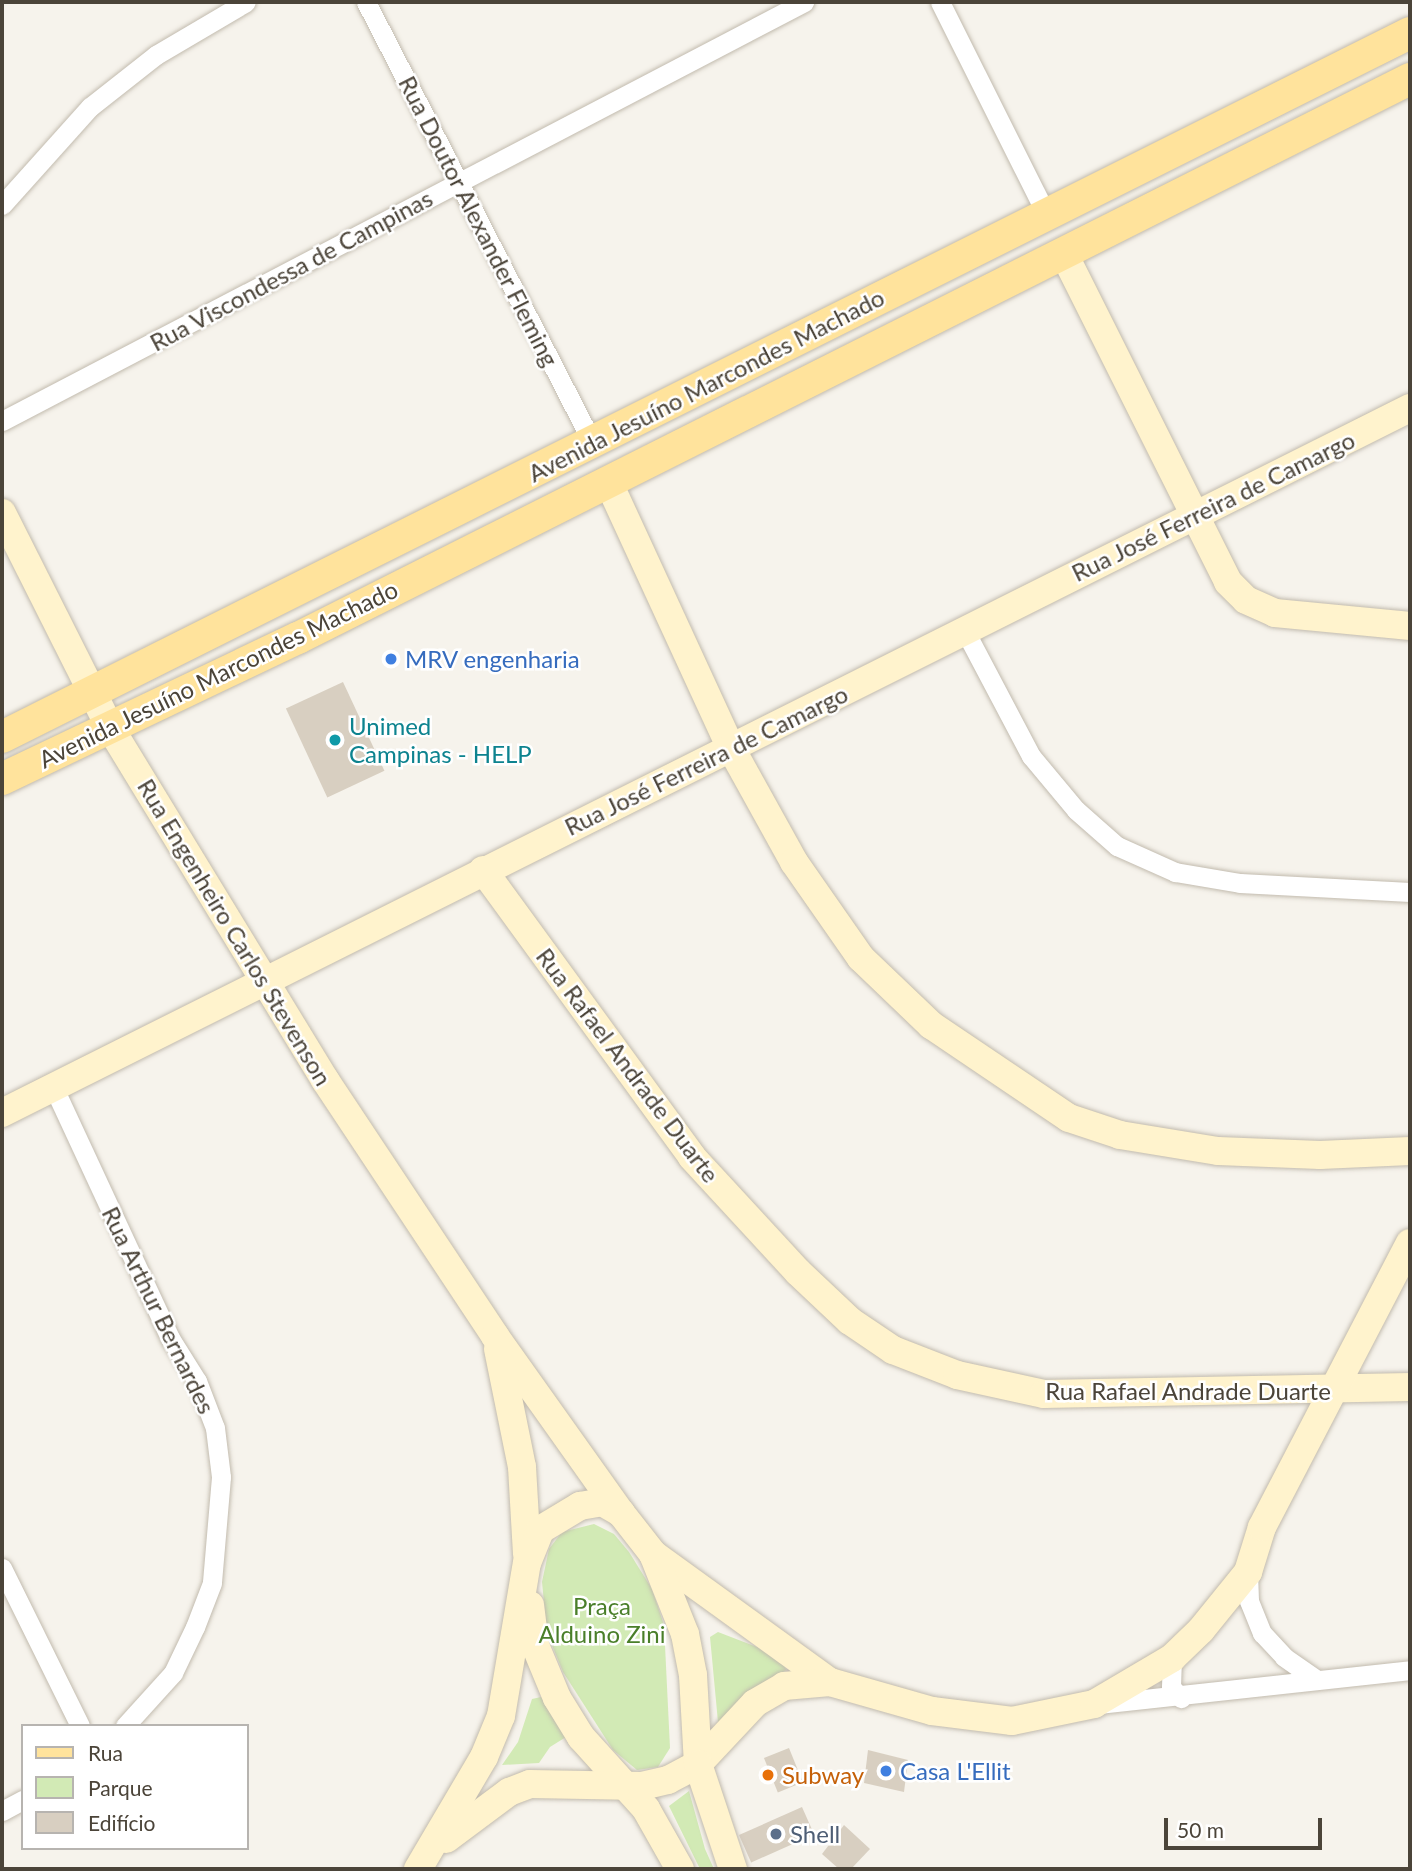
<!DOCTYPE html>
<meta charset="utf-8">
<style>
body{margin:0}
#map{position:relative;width:1412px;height:1871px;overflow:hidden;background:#f6f3ec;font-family:Lato,sans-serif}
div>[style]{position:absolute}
.green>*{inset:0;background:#d2eab5}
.building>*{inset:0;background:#d8cfc1;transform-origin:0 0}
.roads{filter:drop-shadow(0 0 2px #c2bbae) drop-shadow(0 0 2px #c2bbae)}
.street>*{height:19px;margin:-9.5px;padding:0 9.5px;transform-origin:9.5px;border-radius:9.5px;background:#fff}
.secondary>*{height:28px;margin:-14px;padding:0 14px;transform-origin:14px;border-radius:14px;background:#fff3cd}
.primary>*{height:32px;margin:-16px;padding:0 16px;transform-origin:16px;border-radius:16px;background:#ffe39c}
.dots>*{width:19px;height:19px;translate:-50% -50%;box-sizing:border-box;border:4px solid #fff;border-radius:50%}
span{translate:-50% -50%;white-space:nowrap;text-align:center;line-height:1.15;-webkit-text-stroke:5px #fff;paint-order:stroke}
.street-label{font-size:24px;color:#4b4439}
.shop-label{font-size:24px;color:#366cbe}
.left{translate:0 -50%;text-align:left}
.culture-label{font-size:24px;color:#0d838f}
.park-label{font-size:24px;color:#4a7f2a}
.food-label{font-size:24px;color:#c56008}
.service-label{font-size:24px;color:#4e5e75}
.frame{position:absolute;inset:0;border:4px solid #4b4439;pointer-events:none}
.legend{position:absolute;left:21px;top:1724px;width:228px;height:126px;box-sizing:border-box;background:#fff;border:2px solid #b7b4b0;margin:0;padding:9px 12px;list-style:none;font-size:21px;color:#4b4439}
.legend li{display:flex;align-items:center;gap:14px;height:35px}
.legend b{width:35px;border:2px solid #b7b4b0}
.scale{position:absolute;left:1164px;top:1818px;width:158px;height:32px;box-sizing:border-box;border:4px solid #4b4439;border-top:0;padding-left:9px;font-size:21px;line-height:24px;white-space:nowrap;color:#4b4439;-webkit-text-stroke:5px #fff;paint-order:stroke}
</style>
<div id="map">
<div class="green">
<div style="clip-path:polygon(594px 1524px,614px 1534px,629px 1552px,652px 1589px,664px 1625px,670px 1748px,658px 1767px,637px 1770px,613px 1750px,563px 1672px,547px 1633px,542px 1582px,549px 1549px,562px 1532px)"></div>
<div style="clip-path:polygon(718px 1632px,775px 1654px,784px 1661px,786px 1670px,718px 1722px,710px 1637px)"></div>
<div style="clip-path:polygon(541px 1697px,550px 1703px,566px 1737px,550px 1747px,539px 1763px,502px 1765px,518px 1742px,532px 1699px)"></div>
<div style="clip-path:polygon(689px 1791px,705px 1849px,714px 1869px,700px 1869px,669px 1806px)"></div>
</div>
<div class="building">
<div style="left:343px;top:682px;width:98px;height:63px;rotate:65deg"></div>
<div style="left:789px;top:1748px;width:37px;height:27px;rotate:68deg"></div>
<div style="clip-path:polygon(868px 1750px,908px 1760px,904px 1792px,864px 1783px)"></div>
<div style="left:802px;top:1807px;width:30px;height:69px;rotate:66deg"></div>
<div style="clip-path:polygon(844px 1825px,870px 1849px,851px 1869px,839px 1869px,822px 1854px)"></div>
</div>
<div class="roads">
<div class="street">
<div style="left:366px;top:2px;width:495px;rotate:62.8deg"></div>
<div style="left:940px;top:2px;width:237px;rotate:63.4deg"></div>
<div style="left:2px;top:205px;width:132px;rotate:-48.1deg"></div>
<div style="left:90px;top:107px;width:84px;rotate:-38.2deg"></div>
<div style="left:156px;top:55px;width:104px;rotate:-30.5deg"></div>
<div style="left:2px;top:421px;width:905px;rotate:-27.58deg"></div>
<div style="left:964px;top:629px;width:144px;rotate:62.2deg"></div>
<div style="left:1031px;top:756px;width:70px;rotate:50.2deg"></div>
<div style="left:1076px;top:810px;width:55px;rotate:41.3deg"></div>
<div style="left:1117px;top:846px;width:64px;rotate:24.1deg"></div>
<div style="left:1175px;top:872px;width:66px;rotate:9.6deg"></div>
<div style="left:1240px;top:883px;width:170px;rotate:3deg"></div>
<div style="left:54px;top:1088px;width:276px;rotate:65.1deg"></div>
<div style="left:170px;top:1338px;width:51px;rotate:57.9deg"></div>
<div style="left:197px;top:1381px;width:50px;rotate:69deg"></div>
<div style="left:215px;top:1428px;width:49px;rotate:83deg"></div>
<div style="left:221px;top:1477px;width:106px;rotate:94.9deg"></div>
<div style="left:212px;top:1583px;width:47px;rotate:111.1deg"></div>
<div style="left:195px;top:1627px;width:51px;rotate:115.6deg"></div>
<div style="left:173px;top:1673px;width:72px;rotate:132.2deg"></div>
<div style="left:2px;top:1568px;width:176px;rotate:63.7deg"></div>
<div style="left:1248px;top:1572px;width:29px;rotate:88deg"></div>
<div style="left:1249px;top:1601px;width:35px;rotate:68deg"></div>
<div style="left:1262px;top:1633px;width:33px;rotate:47deg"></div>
<div style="left:1284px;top:1657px;width:40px;rotate:34.9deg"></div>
<div style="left:1172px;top:1658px;width:29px;rotate:92deg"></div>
<div style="left:1171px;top:1687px;width:15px;rotate:48deg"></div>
<div style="left:1098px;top:1704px;width:314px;rotate:-6.2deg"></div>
<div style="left:2px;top:1811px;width:24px;rotate:-28deg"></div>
</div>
<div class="secondary">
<div style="left:1063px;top:252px;width:369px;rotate:63.4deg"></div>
<div style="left:1228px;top:582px;width:25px;rotate:45deg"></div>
<div style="left:1246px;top:600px;width:32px;rotate:24deg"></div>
<div style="left:1275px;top:613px;width:136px;rotate:5.5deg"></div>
<div style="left:608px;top:481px;width:296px;rotate:65.3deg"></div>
<div style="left:732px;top:750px;width:128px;rotate:61deg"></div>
<div style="left:794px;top:862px;width:117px;rotate:55.1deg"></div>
<div style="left:861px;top:958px;width:97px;rotate:43.7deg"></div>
<div style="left:931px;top:1025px;width:166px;rotate:34deg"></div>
<div style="left:1069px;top:1118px;width:54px;rotate:18.4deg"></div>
<div style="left:1120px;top:1135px;width:99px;rotate:9.3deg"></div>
<div style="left:1218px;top:1151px;width:102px;rotate:2.2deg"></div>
<div style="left:1320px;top:1155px;width:90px;rotate:-2.5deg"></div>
<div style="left:2px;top:513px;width:238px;rotate:63.3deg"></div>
<div style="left:109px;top:726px;width:415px;rotate:58.6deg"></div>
<div style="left:325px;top:1080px;width:307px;rotate:56.4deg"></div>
<div style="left:495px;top:1336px;width:217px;rotate:54.6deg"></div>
<div style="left:483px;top:870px;width:355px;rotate:53.9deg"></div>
<div style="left:692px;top:1157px;width:156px;rotate:47.3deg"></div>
<div style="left:798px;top:1272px;width:71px;rotate:43.3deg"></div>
<div style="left:850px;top:1321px;width:52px;rotate:34deg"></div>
<div style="left:893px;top:1350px;width:69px;rotate:21.3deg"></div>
<div style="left:957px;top:1375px;width:89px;rotate:12.3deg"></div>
<div style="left:1044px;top:1394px;width:366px;rotate:-1.1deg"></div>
<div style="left:2px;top:1113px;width:1575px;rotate:-26.6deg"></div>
<div style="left:498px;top:1349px;width:120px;rotate:78.5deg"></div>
<div style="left:522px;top:1467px;width:87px;rotate:86.7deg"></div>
<div style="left:653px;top:1554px;width:218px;rotate:35.9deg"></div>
<div style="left:830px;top:1682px;width:106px;rotate:15.9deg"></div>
<div style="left:932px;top:1711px;width:81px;rotate:7.1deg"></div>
<div style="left:1012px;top:1721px;width:84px;rotate:-11.7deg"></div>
<div style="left:1094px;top:1704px;width:91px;rotate:-30.5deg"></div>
<div style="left:1172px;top:1658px;width:40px;rotate:-44deg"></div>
<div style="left:1201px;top:1630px;width:75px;rotate:-51deg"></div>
<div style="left:1248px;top:1572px;width:47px;rotate:-72.7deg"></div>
<div style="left:1262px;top:1527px;width:320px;rotate:-62.5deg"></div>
<div style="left:530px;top:1605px;width:40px;rotate:82.9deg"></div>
<div style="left:535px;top:1645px;width:57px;rotate:67.5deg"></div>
<div style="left:557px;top:1698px;width:46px;rotate:58.4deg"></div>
<div style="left:581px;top:1737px;width:97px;rotate:47.9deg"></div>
<div style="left:646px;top:1809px;width:69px;rotate:60.5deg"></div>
<div style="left:446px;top:1839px;width:79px;rotate:-36.7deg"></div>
<div style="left:509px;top:1792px;width:22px;rotate:-21deg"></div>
<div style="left:530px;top:1784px;width:112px;rotate:1deg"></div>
<div style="left:642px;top:1786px;width:27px;rotate:-13deg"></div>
<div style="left:668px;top:1780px;width:34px;rotate:-28deg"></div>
<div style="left:698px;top:1764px;width:83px;rotate:-46.9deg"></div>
<div style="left:755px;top:1703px;width:34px;rotate:-30deg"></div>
<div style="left:784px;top:1686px;width:46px;rotate:-5deg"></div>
<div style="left:418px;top:1869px;width:130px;rotate:-59.5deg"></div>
<div style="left:484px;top:1757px;width:44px;rotate:-67.5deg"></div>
<div style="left:501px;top:1716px;width:155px;rotate:-80.4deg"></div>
<div style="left:527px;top:1563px;width:35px;rotate:-68deg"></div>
<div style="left:540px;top:1530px;width:47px;rotate:-31deg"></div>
<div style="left:580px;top:1506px;width:22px;rotate:-10deg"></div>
<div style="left:602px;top:1502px;width:22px;rotate:30deg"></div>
<div style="left:621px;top:1513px;width:52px;rotate:52deg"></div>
<div style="left:653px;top:1554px;width:86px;rotate:68.2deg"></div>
<div style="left:685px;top:1634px;width:42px;rotate:79deg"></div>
<div style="left:693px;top:1675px;width:89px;rotate:86.8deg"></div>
<div style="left:698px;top:1764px;width:111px;rotate:71.6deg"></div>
</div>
<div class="primary">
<div style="left:2px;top:737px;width:1574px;rotate:-26.57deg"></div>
<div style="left:2px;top:779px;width:328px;rotate:-25.5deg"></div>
<div style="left:298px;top:638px;width:1245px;rotate:-26.69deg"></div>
</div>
</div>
<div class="dots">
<div style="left:391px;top:659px;background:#3f7fe0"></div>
<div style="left:335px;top:740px;background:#0f9aa8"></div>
<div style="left:886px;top:1771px;background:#3f7fe0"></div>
<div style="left:768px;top:1775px;background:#e8710a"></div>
<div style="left:776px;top:1834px;background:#5c6f8a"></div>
</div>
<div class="street-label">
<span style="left:479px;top:221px;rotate:63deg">Rua Doutor Alexander Fleming</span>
<span style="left:291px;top:270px;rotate:-28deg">Rua Viscondessa de Campinas</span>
<span style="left:706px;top:385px;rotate:-27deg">Avenida Jesuíno Marcondes Machado</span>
<span style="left:1213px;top:506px;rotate:-26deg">Rua José Ferreira de Camargo</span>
<span style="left:218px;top:674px;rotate:-26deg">Avenida Jesuíno Marcondes Machado</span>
<span style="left:706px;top:760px;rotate:-26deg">Rua José Ferreira de Camargo</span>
<span style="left:235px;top:932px;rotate:59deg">Rua Engenheiro Carlos Stevenson</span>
<span style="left:628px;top:1065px;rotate:53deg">Rua Rafael Andrade Duarte</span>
<span style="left:159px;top:1310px;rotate:64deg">Rua Arthur Bernardes</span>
<span style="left:1188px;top:1391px">Rua Rafael Andrade Duarte</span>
</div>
<div class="shop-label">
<span class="left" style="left:405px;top:659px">MRV engenharia</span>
<span class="left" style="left:900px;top:1771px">Casa L'Ellit</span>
</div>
<div class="culture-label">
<span class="left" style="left:349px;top:740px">Unimed<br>Campinas - HELP</span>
</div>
<div class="park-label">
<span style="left:602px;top:1620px">Praça<br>Alduino Zini</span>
</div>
<div class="food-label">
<span class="left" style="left:782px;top:1775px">Subway</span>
</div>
<div class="service-label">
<span class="left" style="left:790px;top:1834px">Shell</span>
</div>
<div class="frame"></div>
<ul class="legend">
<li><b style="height:9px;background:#ffe39c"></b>Rua</li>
<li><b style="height:19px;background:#d2eab5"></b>Parque</li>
<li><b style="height:19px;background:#d8cfc1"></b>Edifício</li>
</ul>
<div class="scale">50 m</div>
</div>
